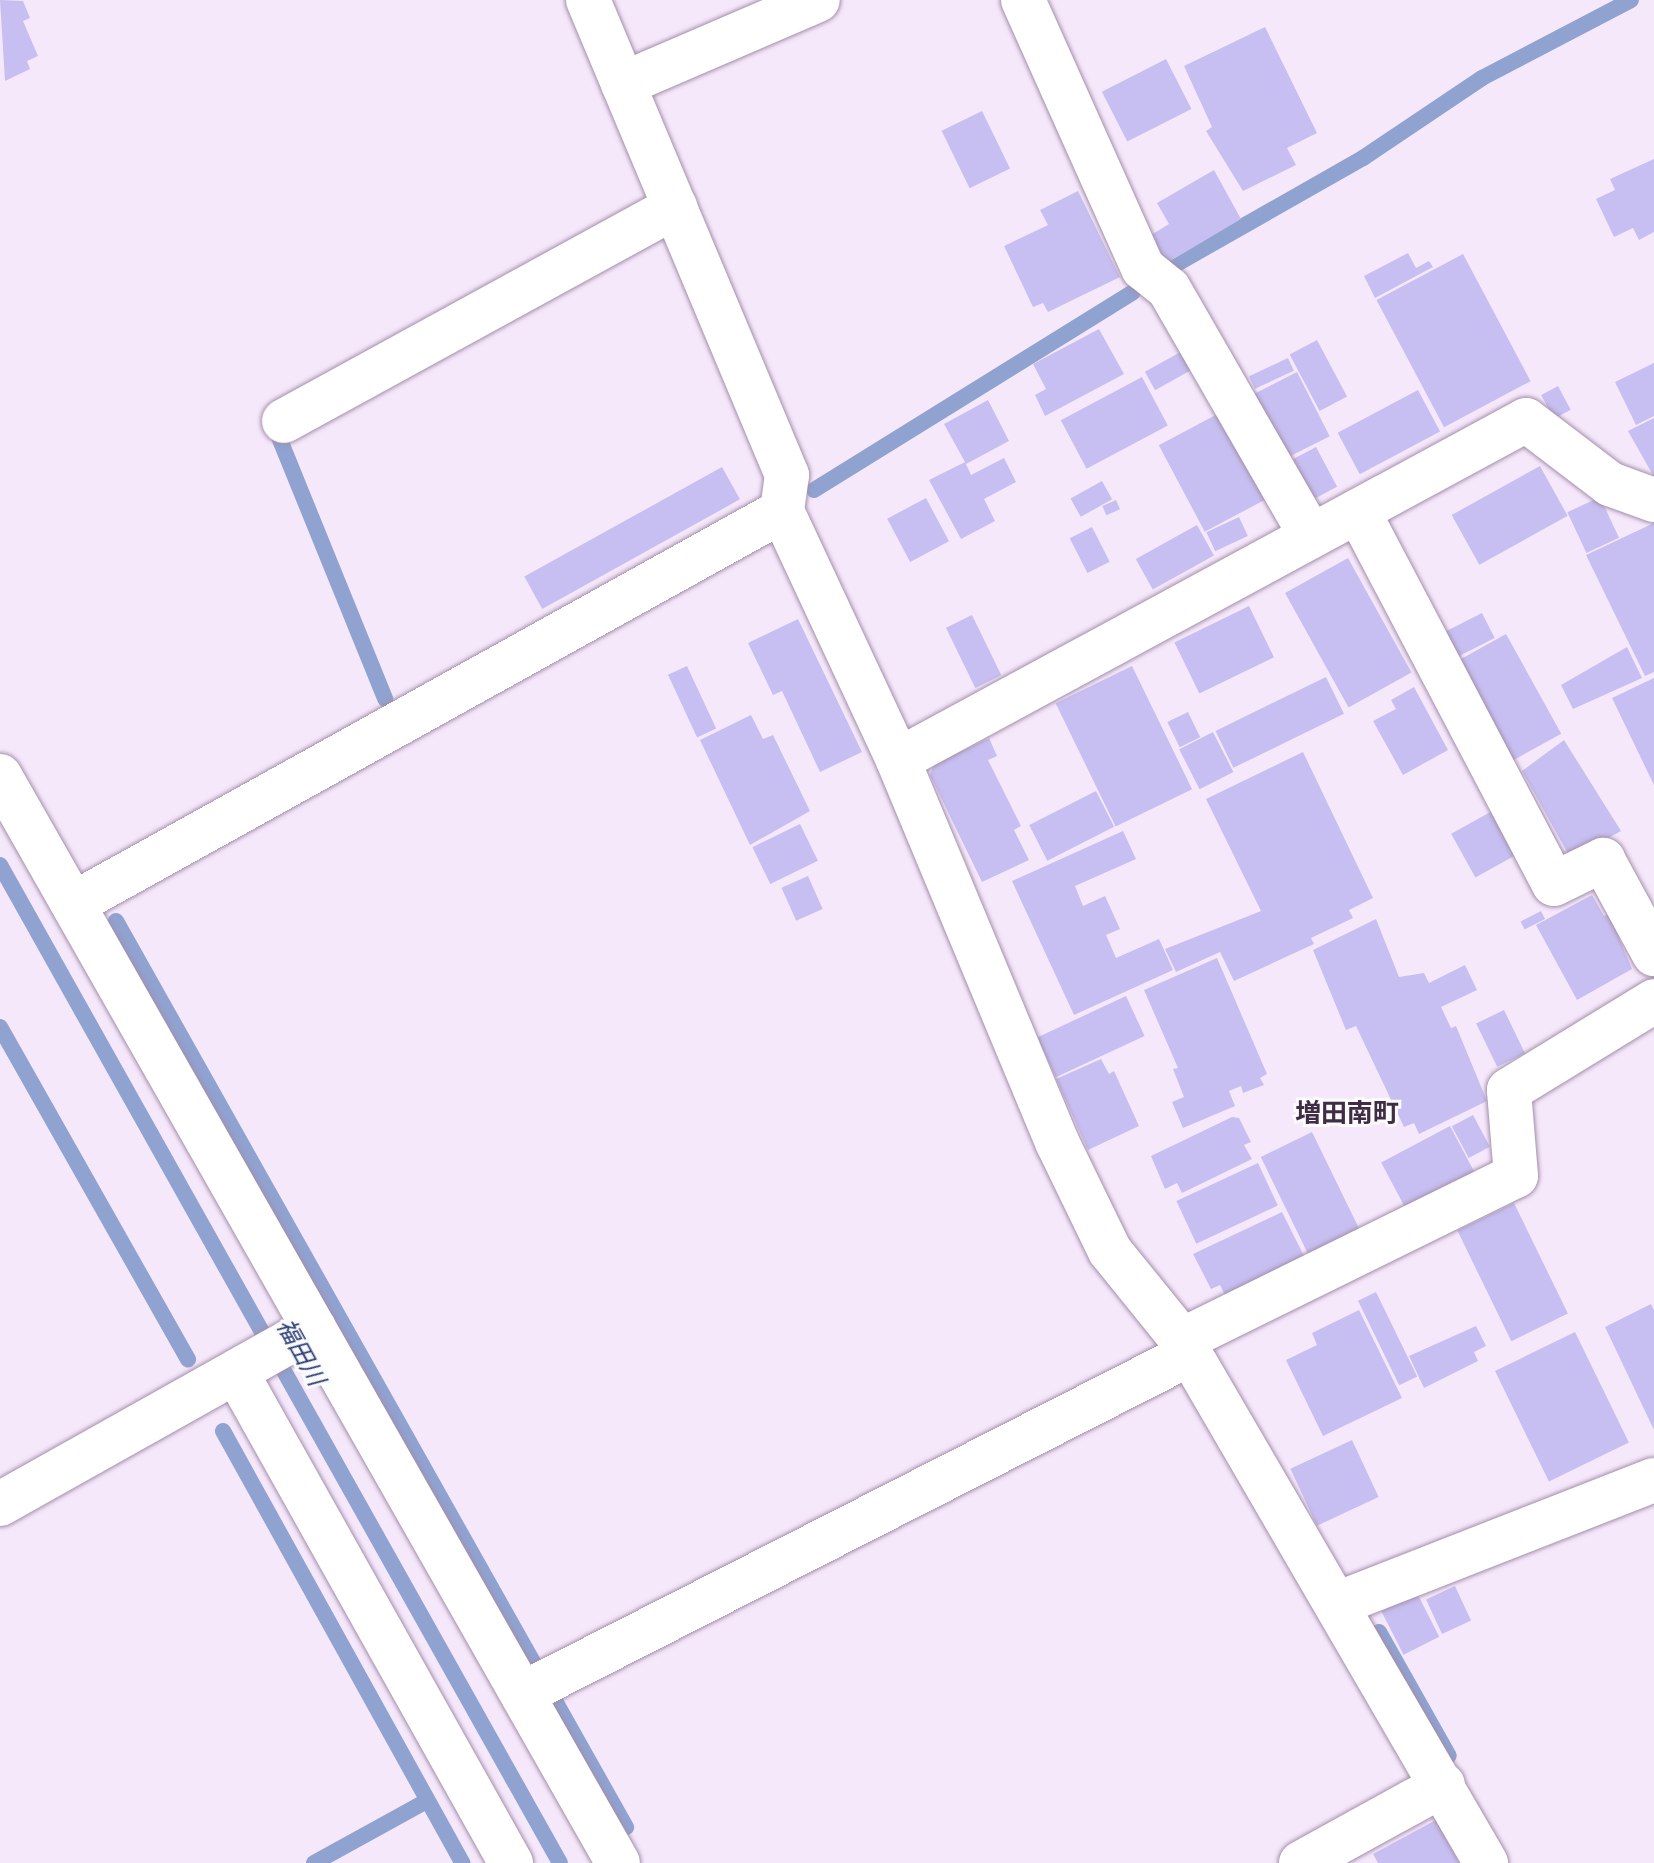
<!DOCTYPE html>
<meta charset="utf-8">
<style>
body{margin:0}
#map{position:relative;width:1654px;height:1863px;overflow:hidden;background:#f6e8fb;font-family:"PT Sans","Noto Sans JP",sans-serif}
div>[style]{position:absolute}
.stream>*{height:16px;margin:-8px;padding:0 8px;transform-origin:8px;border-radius:8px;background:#90a2d0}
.building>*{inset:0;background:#c7bff1;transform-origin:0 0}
.roads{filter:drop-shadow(0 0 2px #a38eab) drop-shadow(0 0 2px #a38eab)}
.minor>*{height:44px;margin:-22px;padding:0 22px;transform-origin:22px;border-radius:22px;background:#fff}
span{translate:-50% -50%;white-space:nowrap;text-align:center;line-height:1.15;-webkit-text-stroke:6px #fbfbfb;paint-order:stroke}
.water-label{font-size:24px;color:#2b3c76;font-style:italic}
.quarter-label{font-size:26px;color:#3f2d45;font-weight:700}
</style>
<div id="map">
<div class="stream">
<div style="left:1173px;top:266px;width:219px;rotate:-29.6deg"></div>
<div style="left:1363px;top:158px;width:143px;rotate:-33.9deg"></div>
<div style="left:1482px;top:78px;width:168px;rotate:-27.6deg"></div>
<div style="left:274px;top:425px;width:296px;rotate:67.9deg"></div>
<div style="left:814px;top:490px;width:375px;rotate:-31.8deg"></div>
<div style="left:0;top:865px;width:1144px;rotate:60.7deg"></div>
<div style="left:116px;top:921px;width:850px;rotate:60.63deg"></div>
<div style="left:0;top:1027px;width:382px;rotate:60.5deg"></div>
<div style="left:223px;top:1431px;width:494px;rotate:61deg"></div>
<div style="left:1379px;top:1632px;width:142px;rotate:60.6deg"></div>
<div style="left:555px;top:1701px;width:145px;rotate:60.6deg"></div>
<div style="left:314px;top:1863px;width:129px;rotate:-28.8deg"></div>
</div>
<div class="building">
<div style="clip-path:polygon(0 0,23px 1px,30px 18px,23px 21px,38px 56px,27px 61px,30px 69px,5px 81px)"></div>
<div style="clip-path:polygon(1265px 27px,1317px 133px,1287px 148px,1296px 165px,1243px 191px,1206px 131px,1212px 127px,1184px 66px)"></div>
<div style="left:1166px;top:59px;width:56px;height:72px;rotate:63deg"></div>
<div style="left:982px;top:111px;width:64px;height:45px;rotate:64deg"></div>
<div style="clip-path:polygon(1654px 159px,1654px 232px,1639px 240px,1633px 228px,1614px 237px,1596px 199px,1615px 190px,1610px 179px)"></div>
<div style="clip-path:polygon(1214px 170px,1241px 219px,1167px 263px,1151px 235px,1169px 224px,1157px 203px)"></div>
<div style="clip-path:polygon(1078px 191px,1120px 277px,1048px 312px,1043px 303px,1033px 307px,1004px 246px,1048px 225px,1040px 210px)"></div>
<div style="clip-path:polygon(1408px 253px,1416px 268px,1429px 261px,1433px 267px,1375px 298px,1364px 276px)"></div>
<div style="left:1463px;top:254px;width:144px;height:98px;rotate:62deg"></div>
<div style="clip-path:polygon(1099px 329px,1124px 374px,1045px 416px,1035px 395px,1046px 389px,1033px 364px)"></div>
<div style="left:1317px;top:340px;width:64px;height:31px;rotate:62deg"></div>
<div style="left:1186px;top:349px;width:21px;height:47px;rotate:61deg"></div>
<div style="left:1288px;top:358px;width:14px;height:43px;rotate:65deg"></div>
<div style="clip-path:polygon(1654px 363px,1654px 416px,1636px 425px,1615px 382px)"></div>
<div style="left:1297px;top:372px;width:72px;height:50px;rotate:63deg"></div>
<div style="left:1142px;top:377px;width:55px;height:92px;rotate:62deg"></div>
<div style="left:1558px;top:386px;width:27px;height:19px;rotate:62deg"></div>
<div style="left:1418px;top:390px;width:47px;height:91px;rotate:62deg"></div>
<div style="clip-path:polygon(988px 400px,1009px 441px,966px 464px,971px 475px,1004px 458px,1016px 482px,984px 499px,995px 521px,961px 539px,929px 480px,965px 462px,944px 424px)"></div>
<div style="left:1225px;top:410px;width:98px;height:75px;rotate:62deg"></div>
<div style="clip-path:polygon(1654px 418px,1654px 477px,1628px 431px)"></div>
<div style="left:1316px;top:447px;width:45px;height:31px;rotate:62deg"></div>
<div style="left:1540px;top:466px;width:57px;height:101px;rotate:61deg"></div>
<div style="left:722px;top:467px;width:37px;height:226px;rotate:61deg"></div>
<div style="left:1102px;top:481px;width:21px;height:36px;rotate:61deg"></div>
<div style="left:1600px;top:497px;width:45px;height:36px;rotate:65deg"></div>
<div style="left:926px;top:498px;width:49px;height:44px;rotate:62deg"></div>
<div style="left:1116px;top:500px;width:10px;height:15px;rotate:66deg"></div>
<div style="left:1239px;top:517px;width:21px;height:36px;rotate:65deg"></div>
<div style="clip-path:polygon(1654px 523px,1654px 672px,1645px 676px,1586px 555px)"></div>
<div style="left:1197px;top:525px;width:35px;height:70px;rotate:61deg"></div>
<div style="left:1092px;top:527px;width:39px;height:25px;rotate:63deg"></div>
<div style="left:1348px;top:558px;width:131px;height:72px;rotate:61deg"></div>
<div style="left:1249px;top:606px;width:57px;height:83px;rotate:64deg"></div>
<div style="left:1482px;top:613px;width:28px;height:42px;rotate:63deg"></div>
<div style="left:972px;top:615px;width:67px;height:29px;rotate:64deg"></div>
<div style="clip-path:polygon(798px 619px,862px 752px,820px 772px,782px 691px,773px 695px,748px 643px)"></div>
<div style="left:1506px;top:634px;width:114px;height:55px;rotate:61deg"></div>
<div style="clip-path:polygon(1627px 647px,1642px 678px,1573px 709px,1561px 685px)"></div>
<div style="left:687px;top:666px;width:69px;height:21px;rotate:65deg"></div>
<div style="left:1132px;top:666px;width:137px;height:85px;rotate:64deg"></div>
<div style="left:1326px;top:677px;width:41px;height:123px;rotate:64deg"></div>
<div style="clip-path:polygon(1654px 678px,1654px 785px,1612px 698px)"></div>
<div style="clip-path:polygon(1414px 687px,1448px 750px,1403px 775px,1373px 721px,1396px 709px,1391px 700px)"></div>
<div style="left:1188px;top:712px;width:28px;height:23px;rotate:64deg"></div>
<div style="clip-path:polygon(751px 715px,763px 739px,773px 735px,810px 811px,750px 845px,700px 740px)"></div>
<div style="left:1213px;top:732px;width:45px;height:38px;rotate:63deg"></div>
<div style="clip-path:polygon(989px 738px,997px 756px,988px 760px,1021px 826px,1014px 830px,1029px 860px,982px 882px,930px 775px,933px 765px)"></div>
<div style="clip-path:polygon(1564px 740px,1621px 831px,1571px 859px,1522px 771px)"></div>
<div style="clip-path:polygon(1303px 752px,1373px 898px,1349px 910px,1353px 918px,1311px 938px,1314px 944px,1234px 981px,1220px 952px,1176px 972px,1165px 949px,1261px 911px,1206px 799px)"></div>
<div style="left:1096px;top:791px;width:40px;height:75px;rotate:63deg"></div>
<div style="left:1494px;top:810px;width:50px;height:49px;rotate:61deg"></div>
<div style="left:800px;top:824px;width:41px;height:53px;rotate:64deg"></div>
<div style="clip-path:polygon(1123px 831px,1136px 859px,1075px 886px,1083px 906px,1105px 896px,1120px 929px,1106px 935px,1116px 958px,1159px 939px,1173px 970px,1074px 1015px,1012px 881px)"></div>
<div style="left:808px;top:876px;width:36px;height:29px;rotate:66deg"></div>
<div style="clip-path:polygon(1592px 895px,1604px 916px,1609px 914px,1632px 969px,1577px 1000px,1536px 925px)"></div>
<div style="left:1541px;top:911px;width:9px;height:23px;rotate:63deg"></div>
<div style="clip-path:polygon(1376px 919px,1399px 977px,1424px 973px,1429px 983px,1465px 965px,1477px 990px,1441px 1007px,1451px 1028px,1456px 1026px,1487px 1101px,1419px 1134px,1414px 1123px,1404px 1127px,1356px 1026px,1346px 1030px,1313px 950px)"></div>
<div style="clip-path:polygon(1217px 958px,1267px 1074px,1260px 1078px,1264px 1085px,1243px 1093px,1241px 1086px,1229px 1091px,1235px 1106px,1183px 1128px,1172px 1102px,1184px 1097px,1173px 1069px,1178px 1068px,1144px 990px)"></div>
<div style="left:1126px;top:996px;width:44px;height:98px;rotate:65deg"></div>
<div style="left:1504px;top:1010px;width:48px;height:31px;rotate:64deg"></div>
<div style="clip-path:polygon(1101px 1059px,1109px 1074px,1114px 1071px,1139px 1126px,1088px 1150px,1056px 1079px)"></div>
<div style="left:1473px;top:1115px;width:36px;height:24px;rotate:62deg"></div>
<div style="clip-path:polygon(1232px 1117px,1239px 1118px,1251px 1142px,1244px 1145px,1252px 1159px,1182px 1193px,1177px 1183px,1165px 1189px,1151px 1156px)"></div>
<div style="left:1450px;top:1126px;width:54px;height:78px;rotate:62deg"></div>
<div style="left:1312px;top:1132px;width:109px;height:57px;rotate:64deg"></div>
<div style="left:1258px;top:1163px;width:47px;height:90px;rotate:65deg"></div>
<div style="left:1514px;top:1203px;width:123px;height:63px;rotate:64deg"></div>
<div style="clip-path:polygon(1282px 1212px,1305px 1258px,1226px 1297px,1220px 1285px,1211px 1289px,1193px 1254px)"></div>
<div style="left:1376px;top:1292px;width:94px;height:20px;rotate:64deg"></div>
<div style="clip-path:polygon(1651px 1304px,1654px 1310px,1654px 1430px,1605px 1327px)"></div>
<div style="clip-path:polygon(1359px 1310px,1402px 1398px,1323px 1436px,1286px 1360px,1317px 1345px,1312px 1333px)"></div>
<div style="clip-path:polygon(1476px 1326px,1486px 1346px,1474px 1352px,1478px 1361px,1424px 1388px,1409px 1356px)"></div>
<div style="left:1575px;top:1332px;width:123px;height:89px;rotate:64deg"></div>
<div style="left:1352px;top:1440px;width:63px;height:68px;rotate:65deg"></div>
<div style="left:1455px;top:1586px;width:38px;height:32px;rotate:65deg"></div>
<div style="left:1417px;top:1593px;width:49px;height:40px;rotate:63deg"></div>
<div style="clip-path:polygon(1436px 1820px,1459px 1863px,1378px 1863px,1373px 1854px)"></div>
</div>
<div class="roads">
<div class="minor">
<div style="left:588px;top:0;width:515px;rotate:67.27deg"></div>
<div style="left:787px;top:475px;width:36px;rotate:98deg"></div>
<div style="left:782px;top:511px;width:275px;rotate:65deg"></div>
<div style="left:898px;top:760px;width:414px;rotate:67.4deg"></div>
<div style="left:1057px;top:1142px;width:121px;rotate:64.1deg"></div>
<div style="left:1110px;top:1251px;width:114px;rotate:51deg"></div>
<div style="left:1182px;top:1340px;width:605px;rotate:59.83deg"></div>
<div style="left:1023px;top:0;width:294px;rotate:65.9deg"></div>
<div style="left:1143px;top:268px;width:33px;rotate:39deg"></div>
<div style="left:1169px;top:289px;width:285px;rotate:60.1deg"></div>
<div style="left:623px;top:84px;width:212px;rotate:-23.3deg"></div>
<div style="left:284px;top:421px;width:446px;rotate:-28.7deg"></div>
<div style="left:1358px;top:511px;width:421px;rotate:62.3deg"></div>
<div style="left:1554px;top:884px;width:55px;rotate:-26.1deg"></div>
<div style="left:1603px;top:860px;width:107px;rotate:61.5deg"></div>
<div style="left:898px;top:760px;width:714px;rotate:-28.43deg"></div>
<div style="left:1526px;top:420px;width:106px;rotate:37.3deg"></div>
<div style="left:1610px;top:484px;width:47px;rotate:20deg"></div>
<div style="left:0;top:776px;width:1250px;rotate:60.38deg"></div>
<div style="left:73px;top:904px;width:811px;rotate:-29deg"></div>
<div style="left:1182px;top:1340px;width:372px;rotate:-26.2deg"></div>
<div style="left:1516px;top:1176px;width:86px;rotate:-94.7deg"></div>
<div style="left:1509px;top:1090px;width:170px;rotate:-31.5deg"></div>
<div style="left:236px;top:1372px;width:563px;rotate:60.75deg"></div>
<div style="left:0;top:1504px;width:360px;rotate:-29.3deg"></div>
<div style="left:1337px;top:1604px;width:340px;rotate:-21.4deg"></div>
<div style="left:522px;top:1694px;width:750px;rotate:-26.98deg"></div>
<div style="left:1301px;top:1863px;width:162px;rotate:-28.8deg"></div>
</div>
</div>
<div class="water-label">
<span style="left:301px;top:1352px;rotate:61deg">福田川</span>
</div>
<div class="quarter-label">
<span style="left:1347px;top:1113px">増田南町</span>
</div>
</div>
